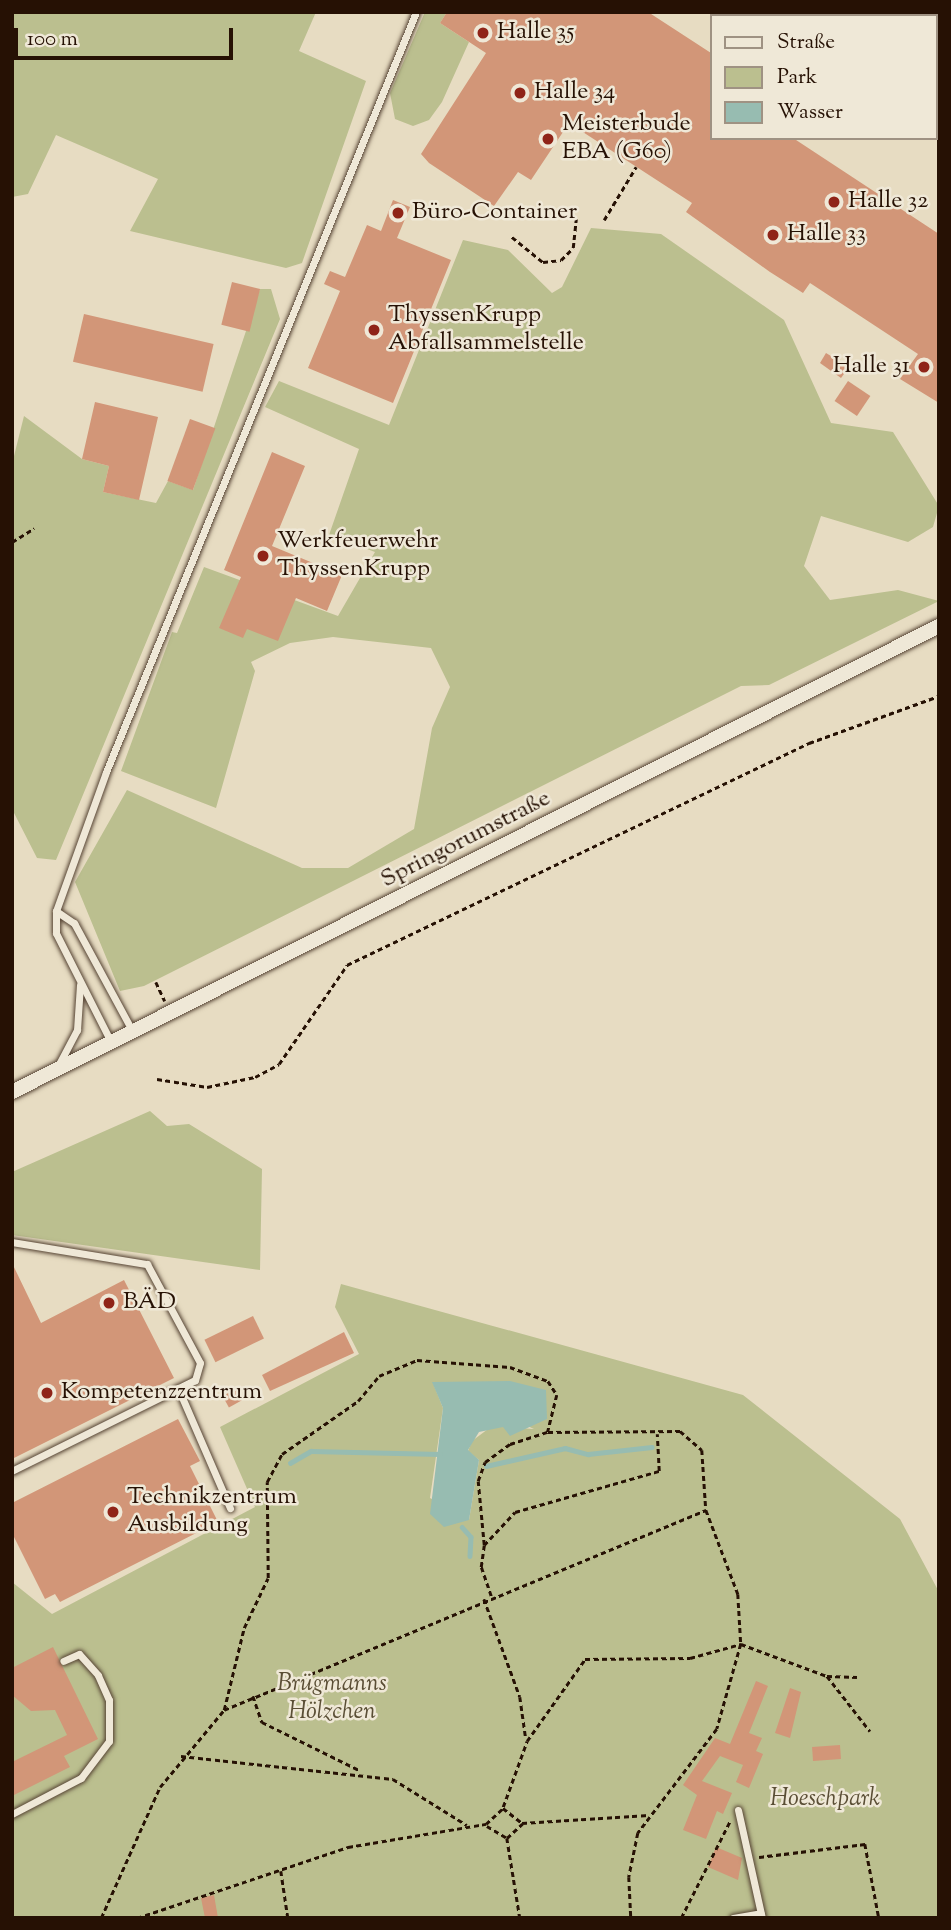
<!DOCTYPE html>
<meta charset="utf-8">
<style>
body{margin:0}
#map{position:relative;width:951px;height:1930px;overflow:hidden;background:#e7dcc2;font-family:"Sorts Mill Goudy",serif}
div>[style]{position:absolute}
.green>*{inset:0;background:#bbbf8f}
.water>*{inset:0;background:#97bcb1}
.stream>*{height:4.5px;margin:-2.25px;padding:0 2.25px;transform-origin:2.25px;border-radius:2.25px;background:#97bcb1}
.building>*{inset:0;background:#d29678;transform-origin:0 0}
.path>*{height:2.5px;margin-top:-1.25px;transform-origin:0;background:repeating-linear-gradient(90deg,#261104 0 5px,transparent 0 8.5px)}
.roads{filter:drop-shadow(0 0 2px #564434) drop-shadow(0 0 2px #564434)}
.lane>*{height:7px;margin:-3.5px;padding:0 3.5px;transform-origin:3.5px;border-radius:3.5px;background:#efe8d7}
.street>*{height:14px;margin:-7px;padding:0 7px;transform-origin:7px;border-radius:7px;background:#efe8d7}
.dots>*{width:19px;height:19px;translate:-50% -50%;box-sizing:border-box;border:4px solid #efe8d7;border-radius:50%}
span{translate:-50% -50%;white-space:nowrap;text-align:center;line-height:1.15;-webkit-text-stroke:5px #efe8d7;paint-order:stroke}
.poi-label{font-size:24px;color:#261104}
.left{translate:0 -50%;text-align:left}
.right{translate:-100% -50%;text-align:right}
.street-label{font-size:24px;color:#261104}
.park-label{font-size:24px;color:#5a4e35;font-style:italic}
.frame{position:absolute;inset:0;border:14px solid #261104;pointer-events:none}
.legend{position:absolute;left:710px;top:14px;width:228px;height:126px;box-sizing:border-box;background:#efe8d7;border:2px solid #9f9283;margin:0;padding:9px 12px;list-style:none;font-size:21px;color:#261104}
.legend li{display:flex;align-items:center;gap:14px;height:35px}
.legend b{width:35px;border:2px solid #9f9283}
.scale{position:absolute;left:14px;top:28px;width:219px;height:32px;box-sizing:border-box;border:4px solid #261104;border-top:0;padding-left:9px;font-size:21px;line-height:24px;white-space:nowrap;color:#261104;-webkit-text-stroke:5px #efe8d7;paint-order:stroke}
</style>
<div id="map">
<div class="green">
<div style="clip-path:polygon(12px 12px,316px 12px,299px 51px,366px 81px,302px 263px,286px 268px,130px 231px,158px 179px,56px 135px,28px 194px,12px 197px)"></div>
<div style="clip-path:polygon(425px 12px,447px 12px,440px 23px,469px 42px,442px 102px,429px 120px,413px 126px,395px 119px,390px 93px)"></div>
<div style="clip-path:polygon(591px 228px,661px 234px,784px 320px,831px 423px,893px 432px,939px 506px,933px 527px,908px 542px,821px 516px,804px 566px,830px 600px,898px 590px,939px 601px,769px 685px,741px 686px,144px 986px,120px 991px,75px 882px,127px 790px,302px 868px,348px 868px,414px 829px,432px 728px,450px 687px,431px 648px,333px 637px,290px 643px,251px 662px,255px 671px,216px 808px,121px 771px,172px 632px,177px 633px,204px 567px,338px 616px,375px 552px,329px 535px,359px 449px,265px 407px,279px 381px,389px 425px,463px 240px,508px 250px,552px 293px,562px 287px)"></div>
<div style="clip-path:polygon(260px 289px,271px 289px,280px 319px,56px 860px,37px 858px,12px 809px,12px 464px,24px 416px,82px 459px,109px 466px,103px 492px,156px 503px,168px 481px,193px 490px)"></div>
<div style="clip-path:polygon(150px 1111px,167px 1126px,189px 1124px,262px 1169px,260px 1270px,12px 1235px,12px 1172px)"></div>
<div style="clip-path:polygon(evenodd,341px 1284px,743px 1395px,900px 1519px,939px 1592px,939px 1918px,12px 1918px,12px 1582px,52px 1614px,255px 1507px,220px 1427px,359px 1354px,335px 1307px,341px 1284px,433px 1383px,534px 1429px,492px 1426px,472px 1441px,468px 1451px,479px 1460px,469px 1520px,430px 1498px,443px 1408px,433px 1383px)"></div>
</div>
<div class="water">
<div style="clip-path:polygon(510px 1381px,546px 1390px,547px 1419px,510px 1436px,503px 1427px,479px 1432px,468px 1450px,479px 1460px,469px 1520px,444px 1527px,430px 1514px,443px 1408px,432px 1382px)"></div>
</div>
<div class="stream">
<div style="left:290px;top:1463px;width:24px;rotate:-30deg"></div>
<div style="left:311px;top:1451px;width:129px;rotate:1.3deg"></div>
<div style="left:486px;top:1466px;width:81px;rotate:-12.8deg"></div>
<div style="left:565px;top:1448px;width:24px;rotate:15deg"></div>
<div style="left:588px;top:1454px;width:64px;rotate:-6.2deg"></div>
<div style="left:462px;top:1527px;width:13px;rotate:48deg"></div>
<div style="left:471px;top:1537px;width:19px;rotate:93deg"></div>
</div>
<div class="building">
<div style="clip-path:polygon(447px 12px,648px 12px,711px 53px,711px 138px,793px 138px,939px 234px,939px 403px,900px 379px,918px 354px,810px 283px,803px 293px,770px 272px,686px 212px,692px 203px,569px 123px,531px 180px,518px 172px,494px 206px,429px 163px,421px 154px,486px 53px,440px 23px)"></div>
<div style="clip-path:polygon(393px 200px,410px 207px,397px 238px,451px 260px,393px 403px,308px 368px,340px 291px,324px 284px,330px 271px,345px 277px,367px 225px,381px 231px)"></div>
<div style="left:232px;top:282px;width:29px;height:44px;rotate:14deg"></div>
<div style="left:84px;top:314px;width:133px;height:49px;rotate:13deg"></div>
<div style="clip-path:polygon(826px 353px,849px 367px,841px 378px,820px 363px)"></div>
<div style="left:848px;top:381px;width:27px;height:24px;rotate:34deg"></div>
<div style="clip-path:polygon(95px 402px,158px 417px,139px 500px,103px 492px,109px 466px,82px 459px)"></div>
<div style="left:190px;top:419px;width:27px;height:66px;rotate:20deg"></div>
<div style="clip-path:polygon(272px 452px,305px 466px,272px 546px,342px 575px,327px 611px,296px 598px,278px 641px,247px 629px,243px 638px,219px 628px,241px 577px,224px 570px)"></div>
<div style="clip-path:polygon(12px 1263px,41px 1323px,124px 1280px,174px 1378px,12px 1459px)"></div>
<div style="left:253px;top:1316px;width:25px;height:54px;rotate:64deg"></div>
<div style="clip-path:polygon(344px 1332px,354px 1353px,270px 1391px,262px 1375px)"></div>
<div style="left:241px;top:1386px;width:13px;height:21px;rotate:61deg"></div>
<div style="clip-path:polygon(178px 1419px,200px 1461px,190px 1466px,218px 1522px,60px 1602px,55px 1594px,45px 1599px,12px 1533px,12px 1503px)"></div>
<div style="clip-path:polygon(53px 1647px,98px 1739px,64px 1756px,70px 1767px,12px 1796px,12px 1762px,67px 1735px,55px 1710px,31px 1711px,12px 1695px,12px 1668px)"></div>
<div style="clip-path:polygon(756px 1681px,768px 1686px,749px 1733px,762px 1738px,756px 1751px,763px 1754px,749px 1788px,736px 1782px,743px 1765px,720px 1756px,702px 1781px,732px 1793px,723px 1814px,717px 1811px,706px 1839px,683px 1830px,697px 1795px,683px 1785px,715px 1738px,730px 1744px)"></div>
<div style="clip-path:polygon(790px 1688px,801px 1692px,790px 1738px,775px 1733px)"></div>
<div style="left:840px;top:1745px;width:14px;height:28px;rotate:86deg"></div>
<div style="clip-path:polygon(716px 1847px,742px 1858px,738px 1880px,708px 1867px)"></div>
<div style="clip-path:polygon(214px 1895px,218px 1918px,205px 1918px,201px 1898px)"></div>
</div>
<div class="path">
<div style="left:604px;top:220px;width:62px;rotate:-58.9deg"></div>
<div style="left:512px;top:237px;width:40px;rotate:39deg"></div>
<div style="left:543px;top:262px;width:18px;rotate:-6deg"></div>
<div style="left:561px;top:260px;width:17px;rotate:-45deg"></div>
<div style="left:573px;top:248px;width:29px;rotate:-84deg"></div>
<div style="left:12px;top:542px;width:26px;rotate:-32deg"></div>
<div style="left:156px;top:982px;width:21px;rotate:65deg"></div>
<div style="left:157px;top:1079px;width:51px;rotate:9.1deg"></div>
<div style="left:207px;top:1087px;width:49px;rotate:-11.8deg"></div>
<div style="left:255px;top:1077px;width:27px;rotate:-28deg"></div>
<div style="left:279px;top:1064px;width:120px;rotate:-55.5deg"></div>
<div style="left:347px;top:965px;width:513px;rotate:-25.67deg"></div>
<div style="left:809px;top:743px;width:138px;rotate:-19.9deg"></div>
<div style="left:484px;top:1545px;width:64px;rotate:-95.4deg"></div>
<div style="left:478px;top:1481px;width:20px;rotate:-70deg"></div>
<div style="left:485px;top:1462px;width:31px;rotate:-36deg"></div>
<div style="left:510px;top:1444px;width:40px;rotate:-18deg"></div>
<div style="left:548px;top:1432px;width:132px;rotate:-0.4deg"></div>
<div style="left:680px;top:1431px;width:29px;rotate:41deg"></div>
<div style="left:702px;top:1450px;width:60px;rotate:86.2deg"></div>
<div style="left:706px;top:1510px;width:90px;rotate:69.1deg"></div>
<div style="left:738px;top:1594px;width:50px;rotate:86.6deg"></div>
<div style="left:741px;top:1644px;width:88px;rotate:105.8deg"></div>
<div style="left:717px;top:1729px;width:131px;rotate:127.2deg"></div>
<div style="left:638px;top:1833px;width:45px;rotate:101.6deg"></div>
<div style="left:629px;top:1877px;width:41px;rotate:87.2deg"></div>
<div style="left:491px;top:1596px;width:31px;rotate:-109deg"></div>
<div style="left:481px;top:1567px;width:22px;rotate:-82deg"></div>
<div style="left:484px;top:1545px;width:45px;rotate:-46.8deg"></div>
<div style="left:515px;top:1512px;width:150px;rotate:-15.9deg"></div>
<div style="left:659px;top:1471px;width:37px;rotate:-93deg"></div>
<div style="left:484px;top:1599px;width:104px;rotate:69.8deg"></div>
<div style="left:520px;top:1697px;width:42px;rotate:81.9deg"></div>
<div style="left:827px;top:1676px;width:70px;rotate:52deg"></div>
<div style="left:253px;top:1696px;width:28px;rotate:71deg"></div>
<div style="left:262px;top:1722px;width:108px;rotate:26.3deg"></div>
<div style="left:224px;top:1710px;width:84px;rotate:-76.3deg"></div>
<div style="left:244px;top:1628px;width:55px;rotate:-64.4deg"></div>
<div style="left:268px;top:1578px;width:96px;rotate:-90.6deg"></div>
<div style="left:267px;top:1482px;width:32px;rotate:-62deg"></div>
<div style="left:282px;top:1454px;width:93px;rotate:-34.9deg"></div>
<div style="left:358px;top:1401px;width:33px;rotate:-50deg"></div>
<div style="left:379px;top:1376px;width:41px;rotate:-22.8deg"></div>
<div style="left:417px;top:1360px;width:93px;rotate:4.3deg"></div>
<div style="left:510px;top:1367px;width:40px;rotate:20.2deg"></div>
<div style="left:548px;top:1381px;width:17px;rotate:57deg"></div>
<div style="left:557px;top:1395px;width:38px;rotate:104deg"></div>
<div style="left:181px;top:1756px;width:213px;rotate:6.2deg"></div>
<div style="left:393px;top:1779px;width:87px;rotate:31.9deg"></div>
<div style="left:503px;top:1807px;width:70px;rotate:-70deg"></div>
<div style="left:527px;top:1741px;width:100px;rotate:-54.7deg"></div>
<div style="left:585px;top:1659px;width:105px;rotate:-0.5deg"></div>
<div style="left:690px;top:1658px;width:53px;rotate:-15.4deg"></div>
<div style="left:741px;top:1644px;width:92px;rotate:20.4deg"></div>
<div style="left:827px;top:1676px;width:30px;rotate:2deg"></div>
<div style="left:487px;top:1826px;width:23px;rotate:31deg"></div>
<div style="left:507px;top:1838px;width:81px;rotate:80.8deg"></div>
<div style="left:507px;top:1838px;width:21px;rotate:-43deg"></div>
<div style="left:759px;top:1857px;width:107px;rotate:-7deg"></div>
<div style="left:865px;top:1844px;width:75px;rotate:79.3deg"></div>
<div style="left:281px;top:1871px;width:48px;rotate:81.5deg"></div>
<div style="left:101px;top:1918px;width:144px;rotate:-65.8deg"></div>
<div style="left:160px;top:1787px;width:100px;rotate:-50.3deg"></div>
<div style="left:224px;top:1710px;width:522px;rotate:-22.54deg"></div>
<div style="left:137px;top:1918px;width:223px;rotate:-18.6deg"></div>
<div style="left:348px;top:1847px;width:140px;rotate:-9.5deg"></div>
<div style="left:486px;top:1824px;width:23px;rotate:-43deg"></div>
<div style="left:503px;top:1808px;width:24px;rotate:38deg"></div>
<div style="left:522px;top:1823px;width:127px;rotate:-3.6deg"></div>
<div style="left:681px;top:1918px;width:109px;rotate:-63.2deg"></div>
</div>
<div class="roads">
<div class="lane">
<div style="left:56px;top:911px;width:22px;rotate:34deg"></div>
<div style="left:74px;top:923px;width:124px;rotate:61.6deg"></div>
<div style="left:111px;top:1042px;width:122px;rotate:-116.8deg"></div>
<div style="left:56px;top:933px;width:22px;rotate:-90deg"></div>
<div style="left:56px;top:911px;width:148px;rotate:-70.2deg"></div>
<div style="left:106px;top:772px;width:821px;rotate:-67.81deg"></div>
<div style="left:58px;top:1066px;width:41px;rotate:-62.2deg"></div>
<div style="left:77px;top:1030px;width:45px;rotate:-86.2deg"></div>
<div style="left:12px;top:1242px;width:137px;rotate:9.3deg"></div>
<div style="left:147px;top:1264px;width:112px;rotate:61.8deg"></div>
<div style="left:200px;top:1363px;width:18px;rotate:106deg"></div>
<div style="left:195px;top:1380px;width:204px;rotate:153.6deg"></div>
<div style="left:178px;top:1388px;width:131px;rotate:66.6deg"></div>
<div style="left:738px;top:1810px;width:111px;rotate:77.5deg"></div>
<div style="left:12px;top:1814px;width:78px;rotate:-27.6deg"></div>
<div style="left:81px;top:1778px;width:46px;rotate:-52.9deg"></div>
<div style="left:109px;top:1741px;width:41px;rotate:-90deg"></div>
<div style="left:109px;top:1700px;width:27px;rotate:-114deg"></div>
<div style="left:98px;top:1675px;width:28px;rotate:-132deg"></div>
<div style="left:79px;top:1654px;width:17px;rotate:156deg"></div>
<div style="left:733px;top:1918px;width:28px;rotate:-10deg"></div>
</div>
<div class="street">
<div style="left:12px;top:1092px;width:1038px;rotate:-26.69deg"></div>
</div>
</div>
<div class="dots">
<div style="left:483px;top:33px;background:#8f2418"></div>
<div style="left:520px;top:93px;background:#8f2418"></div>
<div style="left:548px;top:139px;background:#8f2418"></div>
<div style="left:834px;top:202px;background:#8f2418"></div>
<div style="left:398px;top:213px;background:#8f2418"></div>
<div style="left:773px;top:235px;background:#8f2418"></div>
<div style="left:374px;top:330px;background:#8f2418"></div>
<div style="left:924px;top:367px;background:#8f2418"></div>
<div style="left:263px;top:556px;background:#8f2418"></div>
<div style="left:109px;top:1303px;background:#8f2418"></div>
<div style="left:47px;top:1393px;background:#8f2418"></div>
<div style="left:113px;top:1512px;background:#8f2418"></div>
</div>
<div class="poi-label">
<span class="left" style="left:497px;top:33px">Halle 35</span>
<span class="left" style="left:534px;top:93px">Halle 34</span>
<span class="left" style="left:562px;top:139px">Meisterbude<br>EBA (G60)</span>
<span class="left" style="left:848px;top:202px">Halle 32</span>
<span class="left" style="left:412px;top:213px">Büro-Container</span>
<span class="left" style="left:787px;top:235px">Halle 33</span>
<span class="left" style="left:388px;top:330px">ThyssenKrupp<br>Abfallsammelstelle</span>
<span class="right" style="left:910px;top:367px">Halle 31</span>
<span class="left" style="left:277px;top:556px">Werkfeuerwehr<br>ThyssenKrupp</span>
<span class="left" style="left:123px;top:1303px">BÄD</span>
<span class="left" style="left:61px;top:1393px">Kompetenzzentrum</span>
<span class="left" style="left:127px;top:1512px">Technikzentrum<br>Ausbildung</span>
</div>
<div class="street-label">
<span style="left:466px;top:840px;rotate:-27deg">Springorumstraße</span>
</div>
<div class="park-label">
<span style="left:332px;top:1699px">Brügmanns<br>Hölzchen</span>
<span style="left:825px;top:1800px">Hoeschpark</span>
</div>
<div class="frame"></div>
<ul class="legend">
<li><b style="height:9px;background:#efe8d7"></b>Straße</li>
<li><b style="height:19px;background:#bbbf8f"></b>Park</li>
<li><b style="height:19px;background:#97bcb1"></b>Wasser</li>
</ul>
<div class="scale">100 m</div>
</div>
